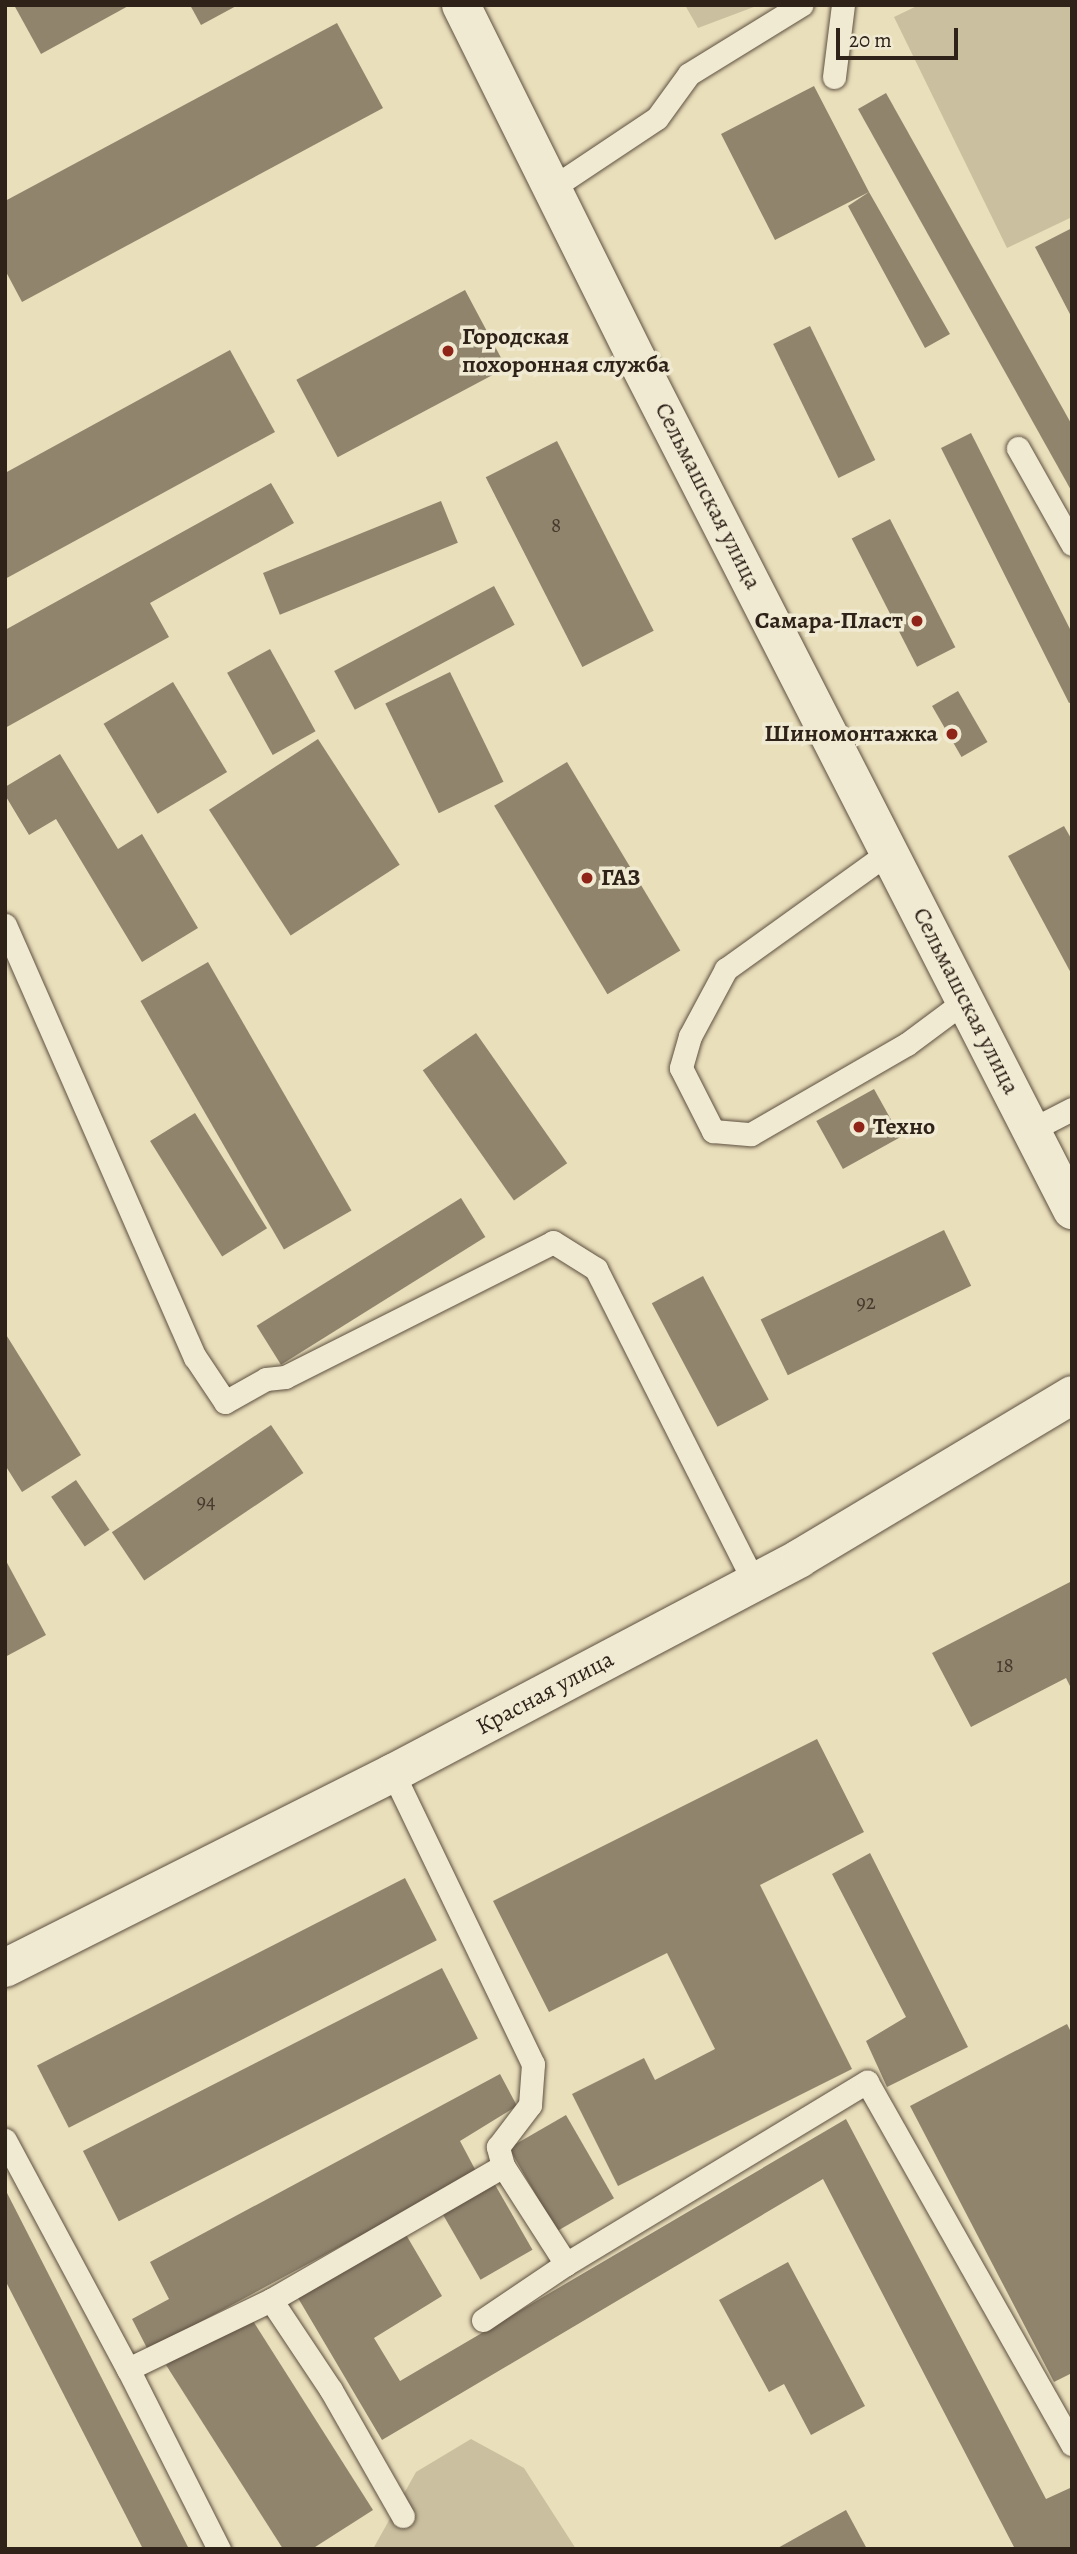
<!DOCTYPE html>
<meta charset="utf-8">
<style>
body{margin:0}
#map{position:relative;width:1077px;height:2554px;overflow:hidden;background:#eadfbb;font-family:Alegreya,serif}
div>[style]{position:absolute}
.green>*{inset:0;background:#cabf9f}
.building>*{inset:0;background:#90846d;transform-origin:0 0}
.roads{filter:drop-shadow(0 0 2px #5e5141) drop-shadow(0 0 2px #5e5141)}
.service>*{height:23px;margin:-11.5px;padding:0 11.5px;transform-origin:11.5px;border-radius:11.5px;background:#f1ead3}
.minor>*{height:38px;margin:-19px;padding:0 19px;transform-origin:19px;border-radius:19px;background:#f1ead3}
.secondary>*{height:38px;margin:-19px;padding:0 19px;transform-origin:19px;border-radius:19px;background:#f1ead3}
.dots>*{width:19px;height:19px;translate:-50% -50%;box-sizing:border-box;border:4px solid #f1ead3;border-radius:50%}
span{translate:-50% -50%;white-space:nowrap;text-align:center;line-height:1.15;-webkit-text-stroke:7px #f1ead3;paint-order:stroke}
.number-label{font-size:21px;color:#473a2d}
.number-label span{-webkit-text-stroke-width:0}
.poi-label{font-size:24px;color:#2f2218;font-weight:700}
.left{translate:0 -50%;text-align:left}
.right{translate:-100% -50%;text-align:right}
.street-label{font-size:24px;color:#2f2218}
.frame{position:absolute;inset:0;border:7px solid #2f2218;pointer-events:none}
.scale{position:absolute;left:836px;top:28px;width:122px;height:32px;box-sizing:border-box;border:4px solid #2f2218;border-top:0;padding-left:9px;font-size:21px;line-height:24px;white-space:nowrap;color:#2f2218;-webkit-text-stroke:5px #f1ead3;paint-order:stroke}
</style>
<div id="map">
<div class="green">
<div style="clip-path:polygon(685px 5px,759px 5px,698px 28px)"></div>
<div style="clip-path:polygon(919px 5px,1072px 5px,1072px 217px,1007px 248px,894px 17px)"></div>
<div style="clip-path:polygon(471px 2439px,524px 2468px,576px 2549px,373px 2549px,416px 2472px)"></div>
</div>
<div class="building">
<div style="clip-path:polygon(14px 5px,130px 5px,41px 54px)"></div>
<div style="clip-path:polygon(190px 5px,238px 5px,201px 25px)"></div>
<div style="clip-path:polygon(337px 23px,383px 108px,22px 302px,5px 270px,5px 201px)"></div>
<div style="clip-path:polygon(814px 86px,869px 192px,950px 334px,925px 348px,848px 206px,869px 192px,775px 240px,721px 134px)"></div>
<div style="clip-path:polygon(886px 93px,1072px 425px,1072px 492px,858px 109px)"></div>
<div style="clip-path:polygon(1072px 228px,1072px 318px,1035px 247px)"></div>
<div style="left:465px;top:290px;width:88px;height:191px;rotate:62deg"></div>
<div style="left:810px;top:326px;width:149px;height:41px;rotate:64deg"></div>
<div style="clip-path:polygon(230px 350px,275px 432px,5px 579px,5px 473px)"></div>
<div style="clip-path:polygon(971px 433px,1072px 633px,1072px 702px,1069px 703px,941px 448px)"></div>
<div style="left:557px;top:441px;width:213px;height:80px;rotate:63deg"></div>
<div style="clip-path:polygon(271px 483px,294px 523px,150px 603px,169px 637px,5px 728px,5px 630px)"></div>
<div style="left:441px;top:501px;width:45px;height:192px;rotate:68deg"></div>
<div style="left:890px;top:519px;width:144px;height:43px;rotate:63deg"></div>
<div style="left:494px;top:586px;width:44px;height:181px;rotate:62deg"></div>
<div style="left:270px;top:649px;width:94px;height:49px;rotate:61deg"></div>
<div style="left:450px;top:672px;width:122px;height:72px;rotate:64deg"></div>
<div style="left:173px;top:682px;width:105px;height:81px;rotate:59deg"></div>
<div style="left:958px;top:691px;width:59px;height:30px;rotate:60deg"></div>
<div style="left:318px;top:739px;width:150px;height:130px;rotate:57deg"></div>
<div style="clip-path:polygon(60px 754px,118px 849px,142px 834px,198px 928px,142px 962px,56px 819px,29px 835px,5px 795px,5px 787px)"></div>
<div style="left:567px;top:762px;width:220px;height:85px;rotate:59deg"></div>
<div style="clip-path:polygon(1064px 826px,1072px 840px,1072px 975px,1008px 856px)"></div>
<div style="left:208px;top:962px;width:287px;height:78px;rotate:60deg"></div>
<div style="left:476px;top:1033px;width:159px;height:65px;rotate:55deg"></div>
<div style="left:874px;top:1089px;width:55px;height:66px;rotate:61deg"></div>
<div style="left:195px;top:1113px;width:136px;height:53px;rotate:58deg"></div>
<div style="left:461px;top:1198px;width:46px;height:241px;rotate:58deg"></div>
<div style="left:944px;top:1230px;width:62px;height:204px;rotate:64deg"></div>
<div style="left:703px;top:1276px;width:140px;height:58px;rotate:62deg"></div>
<div style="clip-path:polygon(5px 1333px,81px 1455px,22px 1492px,5px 1465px)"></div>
<div style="left:271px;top:1425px;width:58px;height:192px;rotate:56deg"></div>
<div style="left:76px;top:1480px;width:60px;height:30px;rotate:56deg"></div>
<div style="clip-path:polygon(5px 1559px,46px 1635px,5px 1657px)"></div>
<div style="clip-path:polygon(1072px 1581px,1072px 1690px,1066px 1678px,971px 1727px,932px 1653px)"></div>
<div style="clip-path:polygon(817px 1739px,864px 1832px,760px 1885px,852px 2069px,618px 2186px,572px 2094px,644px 2058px,655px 2080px,715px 2049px,667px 1953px,549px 2012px,493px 1901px)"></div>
<div style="clip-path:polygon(870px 1853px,968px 2047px,887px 2087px,866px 2041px,906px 2017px,832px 1874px)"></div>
<div style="left:405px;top:1878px;width:70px;height:413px;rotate:63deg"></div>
<div style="left:442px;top:1968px;width:79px;height:403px;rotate:63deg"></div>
<div style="clip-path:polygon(1067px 2024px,1072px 2034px,1072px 2373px,1054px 2382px,910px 2106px)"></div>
<div style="clip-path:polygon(500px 2074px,517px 2106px,460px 2141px,477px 2173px,148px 2350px,132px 2319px,169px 2299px,150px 2262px)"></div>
<div style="left:566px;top:2115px;width:96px;height:66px;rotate:60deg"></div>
<div style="clip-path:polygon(846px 2119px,1046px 2499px,1070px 2488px,1072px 2549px,1015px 2549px,823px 2179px,382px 2440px,298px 2298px,405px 2233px,442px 2296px,374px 2338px,400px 2381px)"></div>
<div style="left:494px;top:2183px;width:77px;height:60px;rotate:60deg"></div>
<div style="clip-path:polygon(5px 2189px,189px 2549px,143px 2549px,5px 2280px)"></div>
<div style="clip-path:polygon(788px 2262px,865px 2406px,811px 2435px,784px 2384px,769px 2392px,719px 2300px)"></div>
<div style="clip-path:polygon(248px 2313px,373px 2510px,312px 2549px,283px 2549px,166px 2365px)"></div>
<div style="clip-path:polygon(846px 2510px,867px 2549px,776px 2549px)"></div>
</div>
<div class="roads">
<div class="service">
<div style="left:834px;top:77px;width:73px;rotate:-82.9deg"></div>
<div style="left:552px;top:188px;width:126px;rotate:-33.7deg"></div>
<div style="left:657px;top:118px;width:54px;rotate:-54deg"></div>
<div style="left:689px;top:74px;width:132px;rotate:-31.6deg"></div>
<div style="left:1018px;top:448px;width:110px;rotate:60.6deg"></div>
<div style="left:889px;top:852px;width:201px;rotate:144.3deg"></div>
<div style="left:726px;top:969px;width:76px;rotate:118.2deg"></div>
<div style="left:690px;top:1036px;width:33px;rotate:106deg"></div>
<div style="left:681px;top:1068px;width:71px;rotate:63.1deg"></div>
<div style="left:713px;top:1131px;width:38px;rotate:5deg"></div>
<div style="left:751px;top:1134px;width:180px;rotate:-30deg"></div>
<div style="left:907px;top:1044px;width:72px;rotate:-36.6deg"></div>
<div style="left:5px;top:925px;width:472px;rotate:66.3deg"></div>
<div style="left:195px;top:1357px;width:54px;rotate:56.3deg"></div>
<div style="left:225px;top:1402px;width:47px;rotate:-29.3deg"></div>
<div style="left:266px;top:1379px;width:19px;rotate:-6deg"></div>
<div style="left:285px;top:1377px;width:300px;rotate:-26.7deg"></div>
<div style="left:553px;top:1242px;width:51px;rotate:32.1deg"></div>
<div style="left:596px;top:1269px;width:351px;rotate:63.2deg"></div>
<div style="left:1031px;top:1130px;width:46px;rotate:-27.1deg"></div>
<div style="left:5px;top:2140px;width:260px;rotate:61.8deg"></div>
<div style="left:128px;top:2369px;width:202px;rotate:63.2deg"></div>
<div style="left:566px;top:2264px;width:352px;rotate:-31.2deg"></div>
<div style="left:867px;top:2082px;width:416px;rotate:60.5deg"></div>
<div style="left:271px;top:2300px;width:108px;rotate:56.3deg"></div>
<div style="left:331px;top:2390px;width:145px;rotate:60.3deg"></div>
<div style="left:483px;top:2320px;width:100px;rotate:-34deg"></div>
<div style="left:566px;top:2264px;width:117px;rotate:-122.7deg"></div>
<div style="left:128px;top:2369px;width:159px;rotate:-25.8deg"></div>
<div style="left:271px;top:2300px;width:268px;rotate:-30deg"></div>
<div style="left:503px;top:2166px;width:20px;rotate:-105deg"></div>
<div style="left:498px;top:2147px;width:53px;rotate:-52.7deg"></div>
<div style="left:530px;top:2105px;width:41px;rotate:-85.8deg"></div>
<div style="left:533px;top:2064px;width:323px;rotate:-115.7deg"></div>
</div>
<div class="minor">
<div style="left:5px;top:1968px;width:434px;rotate:-26.7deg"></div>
<div style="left:393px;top:1773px;width:460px;rotate:-27.8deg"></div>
<div style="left:800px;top:1558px;width:317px;rotate:-30.9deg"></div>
</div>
<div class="secondary">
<div style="left:461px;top:5px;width:396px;rotate:63.6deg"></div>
<div style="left:637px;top:360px;width:955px;rotate:62.9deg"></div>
</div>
</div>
<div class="dots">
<div style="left:448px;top:351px;background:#8f2418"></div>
<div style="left:917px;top:621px;background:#8f2418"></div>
<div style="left:952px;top:734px;background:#8f2418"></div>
<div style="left:587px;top:878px;background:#8f2418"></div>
<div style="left:859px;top:1127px;background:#8f2418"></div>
</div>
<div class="number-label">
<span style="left:556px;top:525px">8</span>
<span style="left:866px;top:1302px">92</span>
<span style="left:206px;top:1501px">94</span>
<span style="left:1005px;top:1665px">18</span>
</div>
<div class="poi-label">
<span class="left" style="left:462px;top:351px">Городская<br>похоронная служба</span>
<span class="right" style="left:903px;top:621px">Самара-Пласт</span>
<span class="right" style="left:938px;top:734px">Шиномонтажка</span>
<span class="left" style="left:601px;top:878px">ГАЗ</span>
<span class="left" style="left:873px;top:1127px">Техно</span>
</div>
<div class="street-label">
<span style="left:708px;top:496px;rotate:63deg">Сельмашская улица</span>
<span style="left:966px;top:1001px;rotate:63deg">Сельмашская улица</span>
<span style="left:545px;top:1693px;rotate:-28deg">Красная улица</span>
</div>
<div class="frame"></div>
<div class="scale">20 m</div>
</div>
